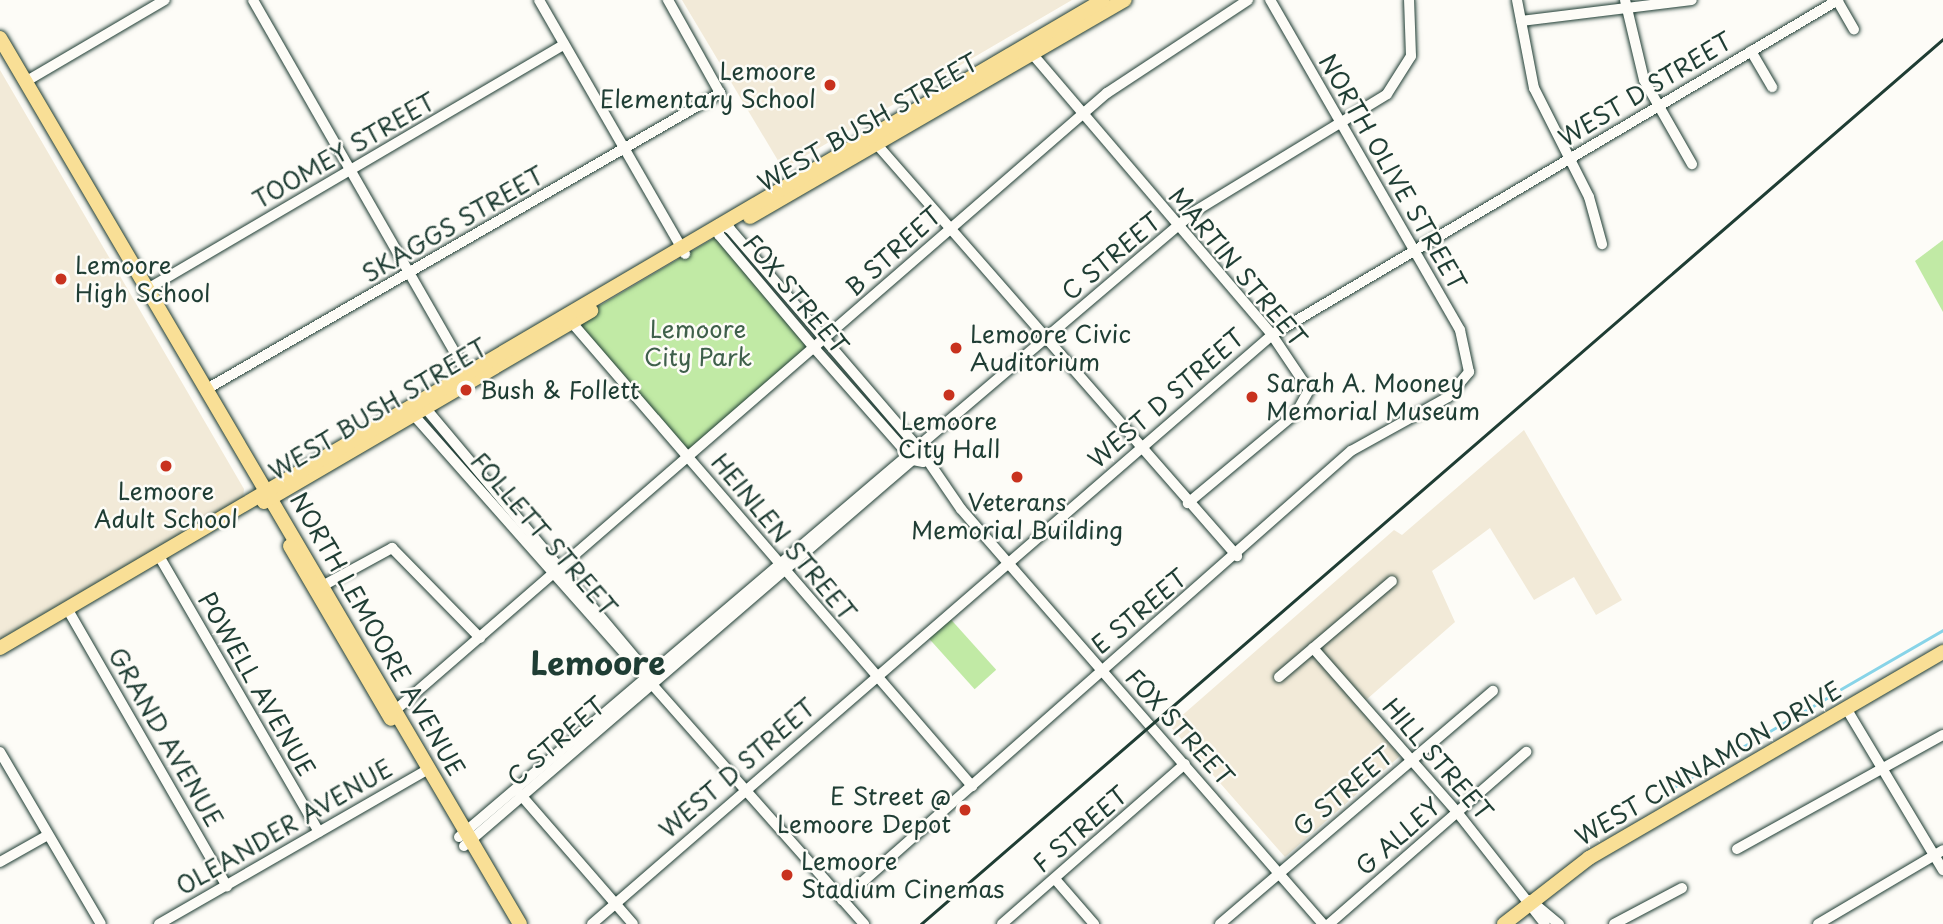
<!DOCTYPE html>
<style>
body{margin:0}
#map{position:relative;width:1943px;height:924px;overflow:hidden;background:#fdfcf7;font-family:"Playpen Sans",sans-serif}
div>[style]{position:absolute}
.built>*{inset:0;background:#f2ead8}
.green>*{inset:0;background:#c1eaa5;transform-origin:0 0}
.stream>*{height:2.5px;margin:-1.25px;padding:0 1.25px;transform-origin:1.25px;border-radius:1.25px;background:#88d4e8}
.roads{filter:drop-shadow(0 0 2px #1f3d34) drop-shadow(0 0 2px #1f3d34)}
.minor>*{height:10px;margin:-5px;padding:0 5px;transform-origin:5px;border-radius:5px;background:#fdfcf7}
.major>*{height:14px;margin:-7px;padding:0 7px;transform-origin:7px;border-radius:7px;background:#f9df96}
.rail>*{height:2.5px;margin:-1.25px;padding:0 1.25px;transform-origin:1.25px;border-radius:1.25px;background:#1f3d34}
.dots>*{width:19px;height:19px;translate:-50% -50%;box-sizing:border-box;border:4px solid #fdfcf7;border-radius:50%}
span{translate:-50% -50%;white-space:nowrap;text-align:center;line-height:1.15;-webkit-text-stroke:5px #fdfcf7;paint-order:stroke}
.poi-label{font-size:24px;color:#1f3d34}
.right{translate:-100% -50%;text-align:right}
.left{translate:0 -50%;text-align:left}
.street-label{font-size:24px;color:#1f3d34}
.park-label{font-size:24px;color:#3f604b}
.district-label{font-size:32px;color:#1f3d34;font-weight:700}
</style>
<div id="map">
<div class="built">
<div style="clip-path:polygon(682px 0,1072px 0,783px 169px)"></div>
<div style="clip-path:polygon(0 70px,244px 489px,243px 498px,0 639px)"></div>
<div style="clip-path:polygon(1524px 430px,1622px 600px,1596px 615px,1574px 577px,1534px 600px,1490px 528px,1432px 571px,1455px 622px,1358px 707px,1400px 756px,1285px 857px,1170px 726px,1394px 530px,1402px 535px)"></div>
</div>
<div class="green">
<div style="clip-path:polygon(719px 235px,816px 350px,689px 458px,572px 322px)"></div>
<div style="clip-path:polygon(1943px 240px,1943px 312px,1915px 261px)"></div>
<div style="left:946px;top:614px;width:75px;height:29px;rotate:48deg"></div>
</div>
<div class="stream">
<div style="left:1841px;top:689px;width:118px;rotate:-30deg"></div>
<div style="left:1732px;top:753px;width:116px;rotate:-30.1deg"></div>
<div style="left:1674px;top:787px;width:54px;rotate:-29.9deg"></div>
</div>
<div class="roads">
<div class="minor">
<div style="left:253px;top:0;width:438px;rotate:60.2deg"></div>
<div style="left:539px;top:0;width:293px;rotate:60.1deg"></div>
<div style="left:1517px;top:0;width:90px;rotate:79.1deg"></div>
<div style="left:1534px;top:88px;width:122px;rotate:63.2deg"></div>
<div style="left:1589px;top:197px;width:49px;rotate:74.5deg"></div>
<div style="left:1625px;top:0;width:82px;rotate:76.6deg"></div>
<div style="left:1644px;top:80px;width:97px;rotate:60.3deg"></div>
<div style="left:1837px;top:0;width:34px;rotate:60deg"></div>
<div style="left:1521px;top:21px;width:172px;rotate:-7deg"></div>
<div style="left:1029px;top:50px;width:375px;rotate:49.5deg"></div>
<div style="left:1272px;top:335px;width:66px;rotate:56.1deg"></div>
<div style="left:1309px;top:390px;width:26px;rotate:119deg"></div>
<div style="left:1296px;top:413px;width:141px;rotate:140.2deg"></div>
<div style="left:1751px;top:51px;width:42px;rotate:59.7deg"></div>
<div style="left:25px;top:82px;width:162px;rotate:-30.4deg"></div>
<div style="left:873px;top:140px;width:553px;rotate:48.81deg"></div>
<div style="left:144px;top:291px;width:487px;rotate:-30.4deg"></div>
<div style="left:567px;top:317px;width:620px;rotate:49.19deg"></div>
<div style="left:205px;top:390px;width:595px;rotate:-29.97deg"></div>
<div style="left:720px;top:93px;width:107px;rotate:-119.2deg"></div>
<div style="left:422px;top:404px;width:361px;rotate:50deg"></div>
<div style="left:411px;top:412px;width:684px;rotate:48.5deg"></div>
<div style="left:923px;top:462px;width:10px;rotate:-169deg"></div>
<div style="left:913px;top:460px;width:147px;rotate:-131.4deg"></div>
<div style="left:816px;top:350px;width:150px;rotate:-130.1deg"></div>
<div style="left:719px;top:235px;width:11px;rotate:-90deg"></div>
<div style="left:719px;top:224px;width:12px;rotate:24deg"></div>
<div style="left:730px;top:229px;width:294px;rotate:49.3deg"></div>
<div style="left:922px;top:452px;width:69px;rotate:55.6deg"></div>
<div style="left:961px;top:509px;width:551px;rotate:48.9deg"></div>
<div style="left:159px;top:556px;width:319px;rotate:59.9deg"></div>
<div style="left:315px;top:590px;width:88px;rotate:-28.6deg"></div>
<div style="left:392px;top:548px;width:126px;rotate:45.6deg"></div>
<div style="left:68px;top:610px;width:319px;rotate:60.1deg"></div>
<div style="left:1313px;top:648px;width:218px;rotate:48.7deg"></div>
<div style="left:1457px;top:812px;width:142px;rotate:51.8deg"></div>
<div style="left:1279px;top:677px;width:148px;rotate:-40.3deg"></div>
<div style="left:1846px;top:708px;width:189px;rotate:59.1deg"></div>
<div style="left:391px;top:714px;width:948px;rotate:-40.94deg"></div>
<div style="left:1107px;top:93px;width:169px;rotate:-33.4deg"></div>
<div style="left:0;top:752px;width:199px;rotate:59.6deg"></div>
<div style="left:520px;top:794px;width:172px;rotate:49deg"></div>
<div style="left:459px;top:837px;width:965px;rotate:-40.38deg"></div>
<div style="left:1194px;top:212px;width:226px;rotate:-31.4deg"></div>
<div style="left:1387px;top:94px;width:45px;rotate:-57.7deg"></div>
<div style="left:1411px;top:56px;width:56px;rotate:-92deg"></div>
<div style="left:464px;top:846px;width:596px;rotate:-40.72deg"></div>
<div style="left:1737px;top:849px;width:235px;rotate:-29deg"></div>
<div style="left:0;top:862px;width:55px;rotate:-29.4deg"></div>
<div style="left:1055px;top:879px;width:60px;rotate:49.1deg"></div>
<div style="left:842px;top:900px;width:679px;rotate:-41.42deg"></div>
<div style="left:1351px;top:451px;width:111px;rotate:-29.1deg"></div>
<div style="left:1448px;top:397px;width:33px;rotate:-50deg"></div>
<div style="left:1469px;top:372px;width:43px;rotate:-102.1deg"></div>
<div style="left:1460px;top:330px;width:381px;rotate:-119.9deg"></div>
<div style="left:1530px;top:900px;width:38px;rotate:40deg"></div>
<div style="left:159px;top:924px;width:313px;rotate:-29.9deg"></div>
<div style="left:592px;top:924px;width:900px;rotate:-40.9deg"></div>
<div style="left:1272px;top:335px;width:658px;rotate:-30.62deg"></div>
<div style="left:1002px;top:924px;width:243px;rotate:-41.2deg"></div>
<div style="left:1220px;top:924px;width:359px;rotate:-40.5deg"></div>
<div style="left:1329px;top:924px;width:262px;rotate:-41.1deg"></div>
<div style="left:1614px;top:924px;width:77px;rotate:-27.9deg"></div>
<div style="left:1818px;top:924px;width:145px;rotate:-30.6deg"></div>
</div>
<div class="major">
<div style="left:0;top:38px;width:1027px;rotate:59.59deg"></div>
<div style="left:750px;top:217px;width:433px;rotate:-30.1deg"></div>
<div style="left:264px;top:502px;width:379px;rotate:-30.3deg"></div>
<div style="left:290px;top:546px;width:200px;rotate:59.7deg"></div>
<div style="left:0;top:648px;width:1279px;rotate:-30.43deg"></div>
<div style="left:1504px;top:924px;width:108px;rotate:-37.8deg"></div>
<div style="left:1589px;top:858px;width:410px;rotate:-30.2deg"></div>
</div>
</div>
<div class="rail">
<div style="left:921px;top:924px;width:1352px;rotate:-40.89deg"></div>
</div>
<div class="dots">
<div style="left:830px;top:85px;background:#c8321e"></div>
<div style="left:61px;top:279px;background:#c8321e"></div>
<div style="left:956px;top:348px;background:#c8321e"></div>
<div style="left:466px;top:390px;background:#c8321e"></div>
<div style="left:949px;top:395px;background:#c8321e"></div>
<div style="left:1252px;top:397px;background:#c8321e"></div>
<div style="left:166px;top:466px;background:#c8321e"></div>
<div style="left:1017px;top:477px;background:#c8321e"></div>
<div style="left:965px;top:810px;background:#c8321e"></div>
<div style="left:787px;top:875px;background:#c8321e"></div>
</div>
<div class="poi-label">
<span class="right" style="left:816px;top:85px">Lemoore<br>Elementary School</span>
<span class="left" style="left:75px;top:279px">Lemoore<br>High School</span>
<span class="left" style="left:970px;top:348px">Lemoore Civic<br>Auditorium</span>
<span class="left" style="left:1266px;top:397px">Sarah A. Mooney<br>Memorial Museum</span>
<span class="left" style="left:480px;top:390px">Bush &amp; Follett</span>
<span style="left:949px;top:435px">Lemoore<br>City Hall</span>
<span style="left:166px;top:505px">Lemoore<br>Adult School</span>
<span style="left:1017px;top:516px">Veterans<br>Memorial Building</span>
<span class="right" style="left:951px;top:810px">E Street @<br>Lemoore Depot</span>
<span class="left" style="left:801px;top:875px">Lemoore<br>Stadium Cinemas</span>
</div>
<div class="street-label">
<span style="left:1645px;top:89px;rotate:-31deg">WEST D STREET</span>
<span style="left:868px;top:122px;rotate:-30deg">WEST BUSH STREET</span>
<span style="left:344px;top:150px;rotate:-30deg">TOOMEY STREET</span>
<span style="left:1393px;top:172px;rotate:60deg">NORTH OLIVE STREET</span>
<span style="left:453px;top:224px;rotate:-30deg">SKAGGS STREET</span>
<span style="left:893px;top:251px;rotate:-42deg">B STREET</span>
<span style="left:1111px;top:256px;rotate:-40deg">C STREET</span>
<span style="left:1238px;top:267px;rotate:50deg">MARTIN STREET</span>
<span style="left:796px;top:294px;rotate:50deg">FOX STREET</span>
<span style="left:1166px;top:398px;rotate:-41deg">WEST D STREET</span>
<span style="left:378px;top:409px;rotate:-31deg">WEST BUSH STREET</span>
<span style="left:544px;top:534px;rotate:49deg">FOLLETT STREET</span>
<span style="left:784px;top:537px;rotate:50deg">HEINLEN STREET</span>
<span style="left:1139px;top:611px;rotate:-40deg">E STREET</span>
<span style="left:378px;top:634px;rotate:60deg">NORTH LEMOORE AVENUE</span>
<span style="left:257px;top:684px;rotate:60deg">POWELL AVENUE</span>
<span style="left:1180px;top:727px;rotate:48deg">FOX STREET</span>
<span style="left:166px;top:737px;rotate:60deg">GRAND AVENUE</span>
<span style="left:556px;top:741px;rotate:-41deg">C STREET</span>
<span style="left:1438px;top:759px;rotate:49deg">HILL STREET</span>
<span style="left:1708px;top:763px;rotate:-30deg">WEST CINNAMON DRIVE</span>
<span style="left:737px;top:768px;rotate:-41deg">WEST D STREET</span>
<span style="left:1343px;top:791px;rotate:-40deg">G STREET</span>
<span style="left:284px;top:827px;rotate:-30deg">OLEANDER AVENUE</span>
<span style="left:1080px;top:829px;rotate:-41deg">F STREET</span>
<span style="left:1398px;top:836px;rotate:-41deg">G ALLEY</span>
</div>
<div class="park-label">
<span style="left:698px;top:343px">Lemoore<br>City Park</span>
</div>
<div class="district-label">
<span style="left:598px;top:662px">Lemoore</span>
</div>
</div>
